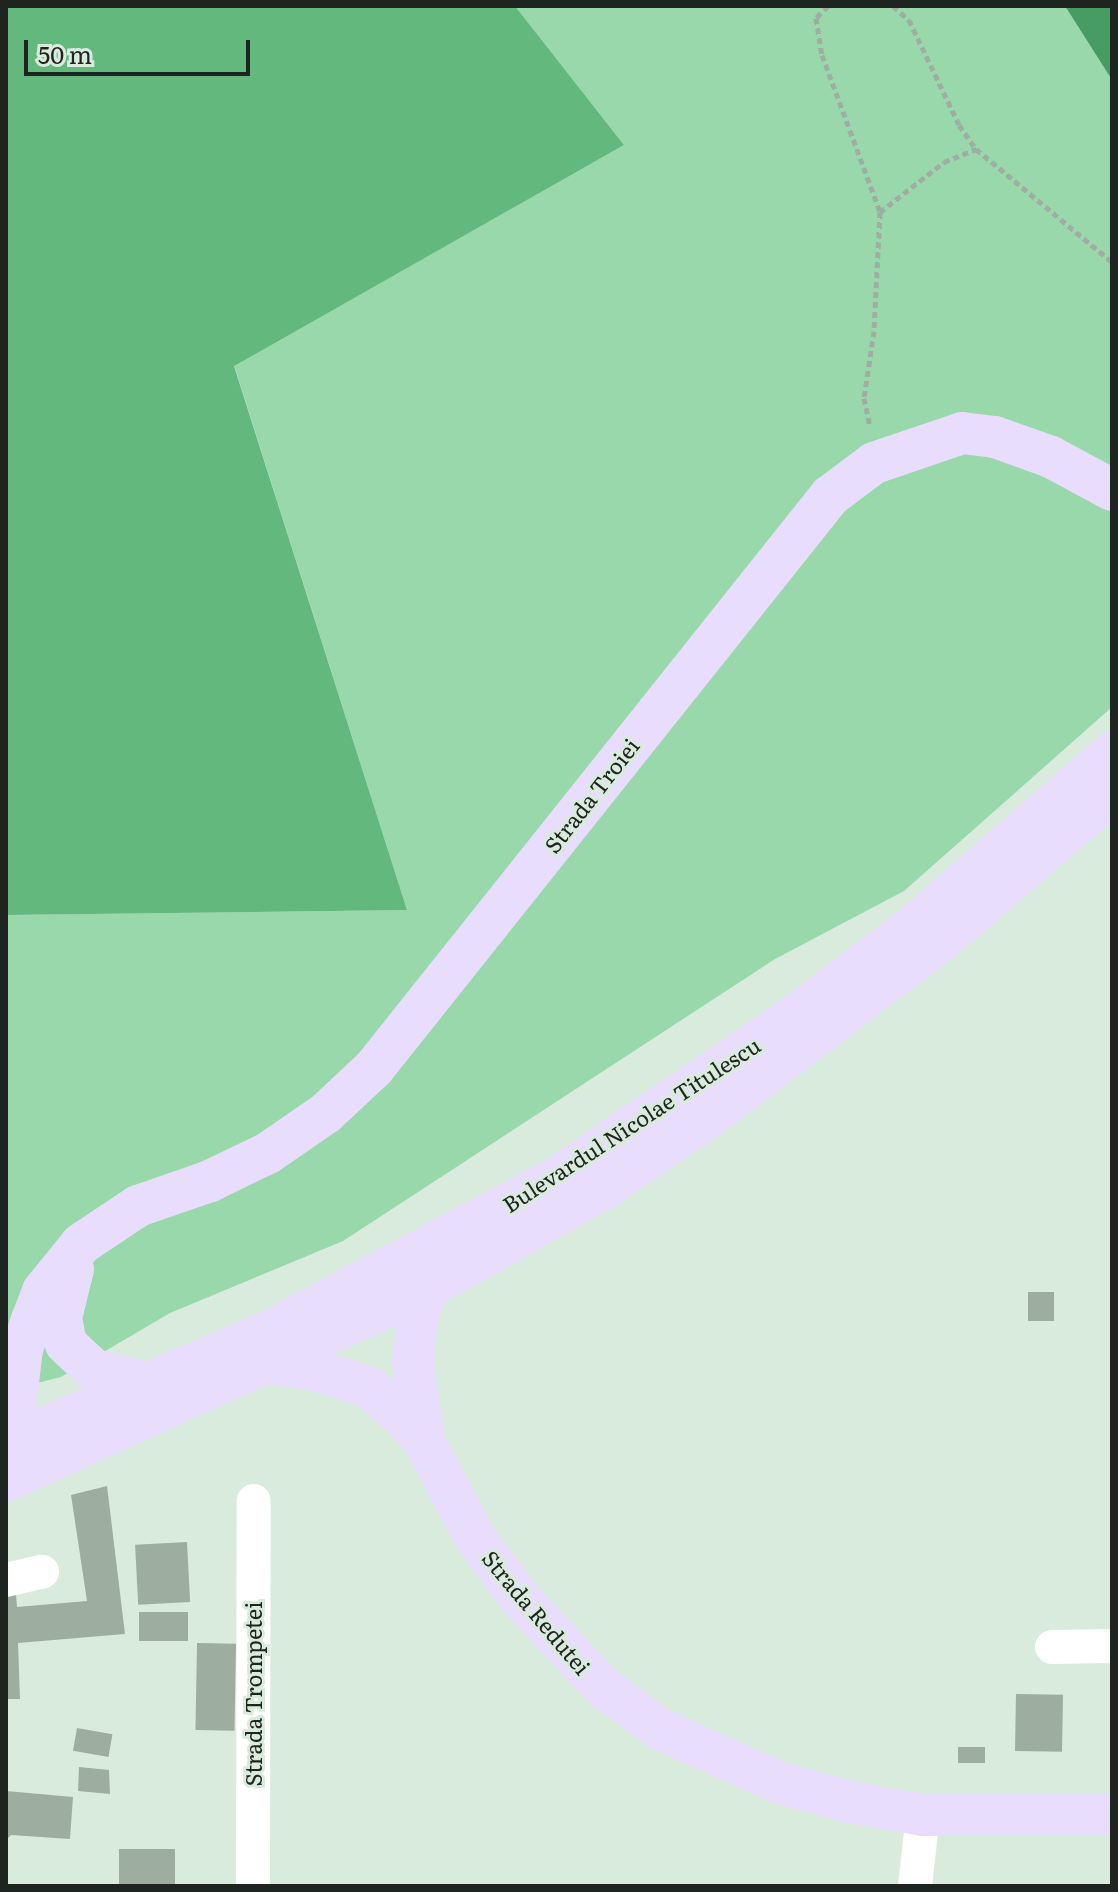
<!DOCTYPE html>
<style>
body{margin:0}
#map{position:relative;width:1118px;height:1892px;overflow:hidden;background:#d9ebdd;font-family:Literata,serif}
div>[style]{position:absolute}
.green>*{inset:0;background:#98d8aa}
.forest>*{inset:0;background:#63b87e}
.water>*{inset:0;background:#479c64}
.building>*{inset:0;background:#9daea1;transform-origin:0 0}
.path>*{height:5px;margin-top:-2.5px;transform-origin:0;background:repeating-linear-gradient(90deg,#9faea2 0 6px,transparent 0 10px)}
.minor>*{height:34px;margin:-17px;padding:0 17px;transform-origin:17px;border-radius:17px;background:#fff}
.major>*{height:42px;margin:-21px;padding:0 21px;transform-origin:21px;border-radius:21px;background:#e9ddfd}
span{translate:-50% -50%;white-space:nowrap;text-align:center;line-height:1.15;-webkit-text-stroke:6px #d9ebdd;paint-order:stroke}
.street-label{font-size:22px;color:#1e241f}
.frame{position:absolute;inset:0;border:8px solid #1e241f;pointer-events:none}
.scale{position:absolute;left:24px;top:40px;width:226px;height:36px;box-sizing:border-box;border:4px solid #1e241f;border-top:0;padding-left:10px;font-size:24px;line-height:28px;white-space:nowrap;color:#1e241f;-webkit-text-stroke:6px #d9ebdd;paint-order:stroke}
</style>
<div id="map">
<div class="green">
<div style="clip-path:polygon(515px 6px,1065px 6px,1112px 80px,1112px 707px,904px 891px,775px 959px,343px 1241px,170px 1313px,61px 1377px,6px 1391px,6px 915px,407px 910px,234px 365px,624px 145px)"></div>
</div>
<div class="forest">
<div style="clip-path:polygon(6px 6px,515px 6px,624px 145px,234px 366px,407px 910px,6px 915px)"></div>
</div>
<div class="water">
<div style="clip-path:polygon(1065px 6px,1112px 6px,1112px 80px)"></div>
</div>
<div class="building">
<div style="left:1028px;top:1292px;width:26px;height:29px"></div>
<div style="clip-path:polygon(107px 1486px,125px 1634px,18px 1643px,20px 1699px,6px 1699px,6px 1593px,16px 1594px,17px 1607px,87px 1601px,71px 1495px)"></div>
<div style="left:187px;top:1542px;width:60px;height:52px;rotate:87deg"></div>
<div style="left:188px;top:1612px;width:29px;height:49px;rotate:90deg"></div>
<div style="left:197px;top:1643px;width:39px;height:87px;rotate:1deg"></div>
<div style="left:1016px;top:1694px;width:47px;height:57px;rotate:1deg"></div>
<div style="left:77px;top:1728px;width:36px;height:23px;rotate:10deg"></div>
<div style="left:985px;top:1747px;width:16px;height:27px;rotate:90deg"></div>
<div style="clip-path:polygon(79px 1767px,109px 1770px,110px 1794px,78px 1791px)"></div>
<div style="clip-path:polygon(6px 1791px,73px 1797px,70px 1839px,11px 1835px,6px 1840px)"></div>
<div style="left:175px;top:1849px;width:37px;height:56px;rotate:90deg"></div>
</div>
<div class="path">
<div style="left:828px;top:6px;width:17px;rotate:135deg"></div>
<div style="left:816px;top:18px;width:37px;rotate:81deg"></div>
<div style="left:822px;top:55px;width:167px;rotate:69.7deg"></div>
<div style="left:880px;top:212px;width:119px;rotate:92.9deg"></div>
<div style="left:874px;top:331px;width:68px;rotate:98.5deg"></div>
<div style="left:864px;top:398px;width:30px;rotate:78deg"></div>
<div style="left:893px;top:6px;width:21px;rotate:41deg"></div>
<div style="left:909px;top:20px;width:116px;rotate:64.5deg"></div>
<div style="left:959px;top:125px;width:29px;rotate:55deg"></div>
<div style="left:976px;top:149px;width:177px;rotate:39.7deg"></div>
<div style="left:880px;top:212px;width:81px;rotate:-38deg"></div>
<div style="left:944px;top:162px;width:35px;rotate:-22deg"></div>
</div>
<div class="minor">
<div style="left:6px;top:1580px;width:37px;rotate:-13deg"></div>
<div style="left:1052px;top:1647px;width:60px;rotate:-1deg"></div>
<div style="left:253px;top:1886px;width:385px;rotate:-89.9deg"></div>
<div style="left:915px;top:1886px;width:71px;rotate:-83.6deg"></div>
</div>
<div class="major">
<div style="left:73px;top:1269px;width:50px;rotate:103.8deg"></div>
<div style="left:61px;top:1318px;width:26px;rotate:79deg"></div>
<div style="left:66px;top:1344px;width:38px;rotate:43deg"></div>
<div style="left:94px;top:1370px;width:60px;rotate:13.6deg"></div>
<div style="left:268px;top:1364px;width:43px;rotate:6.6deg"></div>
<div style="left:311px;top:1369px;width:61px;rotate:17.2deg"></div>
<div style="left:369px;top:1387px;width:47px;rotate:41.5deg"></div>
<div style="left:404px;top:1418px;width:30px;rotate:49deg"></div>
<div style="left:424px;top:1441px;width:109px;rotate:62deg"></div>
<div style="left:475px;top:1537px;width:74px;rotate:53.7deg"></div>
<div style="left:519px;top:1597px;width:123px;rotate:47deg"></div>
<div style="left:603px;top:1687px;width:71px;rotate:36.4deg"></div>
<div style="left:660px;top:1729px;width:132px;rotate:24.2deg"></div>
<div style="left:780px;top:1783px;width:73px;rotate:15deg"></div>
<div style="left:851px;top:1802px;width:73px;rotate:10.2deg"></div>
<div style="left:923px;top:1815px;width:189px;rotate:-0.3deg"></div>
<div style="left:424px;top:1441px;width:80px;rotate:-97.9deg"></div>
<div style="left:413px;top:1362px;width:48px;rotate:-84.1deg"></div>
<div style="left:418px;top:1314px;width:28px;rotate:-69deg"></div>
<div style="left:11px;top:1442px;width:94px;rotate:-83.3deg"></div>
<div style="left:22px;top:1349px;width:31px;rotate:-71deg"></div>
<div style="left:32px;top:1320px;width:31px;rotate:-69deg"></div>
<div style="left:43px;top:1291px;width:60px;rotate:-51deg"></div>
<div style="left:81px;top:1244px;width:69px;rotate:-33.7deg"></div>
<div style="left:138px;top:1206px;width:76px;rotate:-19.1deg"></div>
<div style="left:210px;top:1181px;width:64px;rotate:-25.8deg"></div>
<div style="left:268px;top:1153px;width:70px;rotate:-34.6deg"></div>
<div style="left:326px;top:1113px;width:66px;rotate:-43.2deg"></div>
<div style="left:374px;top:1068px;width:732px;rotate:-51.44deg"></div>
<div style="left:830px;top:496px;width:55px;rotate:-36.9deg"></div>
<div style="left:874px;top:463px;width:93px;rotate:-18.8deg"></div>
<div style="left:962px;top:433px;width:33px;rotate:7deg"></div>
<div style="left:995px;top:437px;width:59px;rotate:19.7deg"></div>
<div style="left:1051px;top:457px;width:69px;rotate:28.4deg"></div>
<div style="left:6px;top:1444px;width:287px;rotate:-23.2deg"></div>
<div style="left:270px;top:1331px;width:324px;rotate:-28.1deg"></div>
<div style="left:556px;top:1178px;width:299px;rotate:-34.2deg"></div>
<div style="left:803px;top:1010px;width:143px;rotate:-37.3deg"></div>
<div style="left:917px;top:923px;width:259px;rotate:-41.1deg"></div>
<div style="left:6px;top:1481px;width:464px;rotate:-24.6deg"></div>
<div style="left:428px;top:1288px;width:203px;rotate:-29.5deg"></div>
<div style="left:605px;top:1188px;width:131px;rotate:-34.4deg"></div>
<div style="left:713px;top:1114px;width:286px;rotate:-37.2deg"></div>
<div style="left:941px;top:941px;width:225px;rotate:-40.7deg"></div>
</div>
<div class="street-label">
<span style="left:591px;top:795px;rotate:-52deg">Strada Troiei</span>
<span style="left:631px;top:1124px;rotate:-33deg">Bulevardul Nicolae Titulescu</span>
<span style="left:537px;top:1612px;rotate:50deg">Strada Redutei</span>
<span style="left:253px;top:1694px;rotate:-90deg">Strada Trompetei</span>
</div>
<div class="frame"></div>
<div class="scale">50 m</div>
</div>
